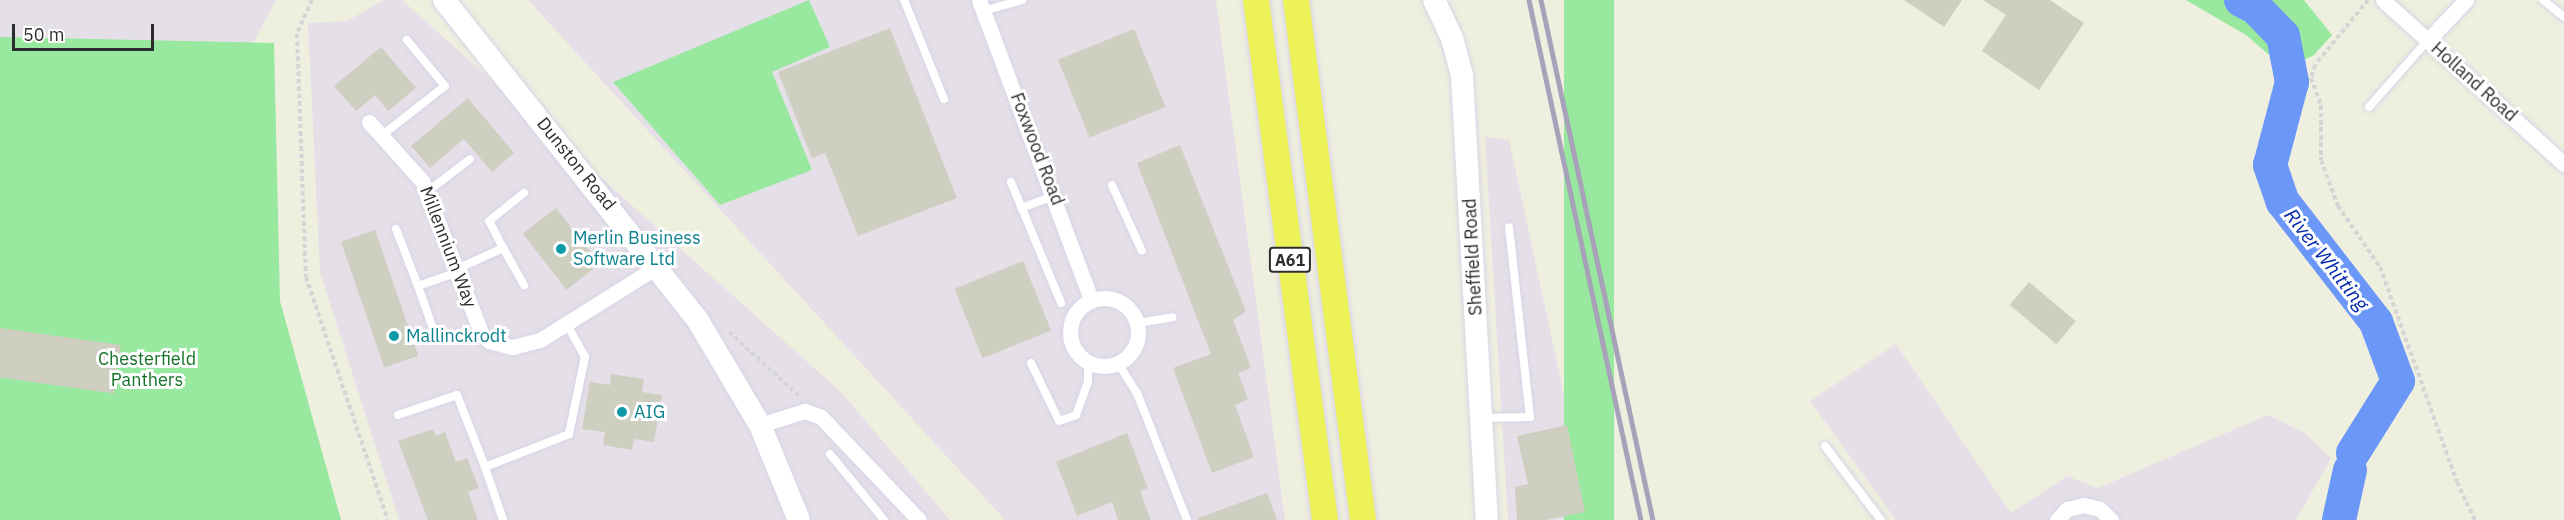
<!DOCTYPE html>
<style>
body{margin:0}
#map{position:relative;width:2564px;height:520px;overflow:hidden;background:#efefdf;font-family:"IBM Plex Sans",sans-serif}
div>[style]{position:absolute}
.industrial>*{inset:0;background:#e5e0e8}
.green>*{inset:0;background:#98e99f;transform-origin:0 0}
.river>*{height:34px;margin:-17px;padding:0 17px;transform-origin:17px;border-radius:17px;background:#6b97f8}
.building>*{inset:0;background:#cecec1;transform-origin:0 0}
.path>*{height:4px;margin-top:-2px;transform-origin:0;background:repeating-linear-gradient(90deg,#d5d5d5 0 4.5px,transparent 0 7.5px)}
.roads{filter:drop-shadow(0 0 2px #d8d4e7) drop-shadow(0 0 2px #d8d4e7)}
.service>*{height:8px;margin:-4px;padding:0 4px;transform-origin:4px;border-radius:4px;background:#fff}
.minor>*{height:15px;margin:-7.5px;padding:0 7.5px;transform-origin:7.5px;border-radius:7.5px;background:#fff}
.minor>.ring{margin:-7.5px;padding:0;box-sizing:content-box;background:none;border:15px solid #fff;border-radius:50%}
.secondary>*{height:22px;margin:-11px;padding:0 11px;transform-origin:11px;border-radius:11px;background:#fff}
.trunk>*{height:26px;margin:-13px;padding:0 13px;transform-origin:13px;border-radius:13px;background:#eef259}
.rail>*{height:4.5px;margin:-2.25px;padding:0 2.25px;transform-origin:2.25px;border-radius:2.25px;background:#a7a1b9}
.dots>*{width:16px;height:16px;translate:-50% -50%;box-sizing:border-box;border:3px solid #fff;border-radius:50%}
span{translate:-50% -50%;white-space:nowrap;text-align:center;line-height:1.15;-webkit-text-stroke:6px #fff;paint-order:stroke}
.shield-label span{padding:2px 4px;background:#fff;border:2px solid;border-radius:4px;-webkit-text-stroke-width:0}
.shield-label{font-size:16px;color:#2d2d2d;font-weight:700}
.street-label{font-size:18px;color:#2d2d2d}
.culture-label{font-size:18px;color:#0d838f}
.left{translate:0 -50%;text-align:left}
.park-label{font-size:18px;color:#157229}
.water-label{font-size:20px;color:#032aac;font-style:italic}
.scale{position:absolute;left:12px;top:24px;width:142px;height:27px;box-sizing:border-box;border:3px solid #2d2d2d;border-top:0;padding-left:8px;font-size:18px;line-height:21px;white-space:nowrap;color:#2d2d2d;-webkit-text-stroke:4px #fff;paint-order:stroke}
</style>
<div id="map">
<div class="industrial">
<div style="clip-path:polygon(0 0,276px 0,253px 43px,0 38px)"></div>
<div style="clip-path:polygon(384px 0,402px 0,841px 392px,950px 520px,399px 520px,320px 272px,308px 23px,347px 21px)"></div>
<div style="clip-path:polygon(528px 0,1216px 0,1285px 520px,1005px 520px)"></div>
<div style="clip-path:polygon(1485px 137px,1509px 140px,1591px 520px,1508px 520px)"></div>
<div style="clip-path:polygon(1896px 344px,2011px 513px,2067px 476px,2098px 488px,2268px 415px,2306px 434px,2331px 458px,2296px 520px,1896px 520px,1810px 401px)"></div>
</div>
<div class="green">
<div style="clip-path:polygon(809px 0,830px 47px,772px 72px,812px 170px,720px 205px,613px 82px)"></div>
<div style="left:1564px;top:0;width:50px;height:533px"></div>
<div style="clip-path:polygon(2186px 0,2304px 0,2332px 35px,2314px 55px,2302px 61px,2268px 54px,2246px 35px)"></div>
<div style="clip-path:polygon(0 37px,274px 43px,280px 301px,341px 520px,0 520px)"></div>
</div>
<div class="river">
<div style="left:2241px;top:0;width:16px;rotate:27deg"></div>
<div style="left:2255px;top:7px;width:40px;rotate:46deg"></div>
<div style="left:2283px;top:36px;width:47px;rotate:78.9deg"></div>
<div style="left:2292px;top:82px;width:86px;rotate:104.8deg"></div>
<div style="left:2270px;top:165px;width:39px;rotate:71deg"></div>
<div style="left:2283px;top:202px;width:152px;rotate:52.2deg"></div>
<div style="left:2376px;top:322px;width:63px;rotate:69.6deg"></div>
<div style="left:2398px;top:381px;width:85px;rotate:122deg"></div>
<div style="left:2339px;top:520px;width:51px;rotate:-77.6deg"></div>
</div>
<div class="building">
<div style="clip-path:polygon(1904px 0,1962px 0,1944px 27px)"></div>
<div style="clip-path:polygon(1983px 0,2050px 0,2084px 23px,2039px 90px,1982px 51px,2006px 15px)"></div>
<div style="clip-path:polygon(890px 28px,957px 198px,858px 236px,825px 153px,812px 158px,778px 72px)"></div>
<div style="left:1134px;top:29px;width:84px;height:82px;rotate:68deg"></div>
<div style="clip-path:polygon(381px 47px,416px 88px,388px 111px,375px 95px,356px 111px,334px 86px)"></div>
<div style="clip-path:polygon(468px 98px,514px 153px,492px 172px,464px 139px,430px 168px,411px 146px)"></div>
<div style="clip-path:polygon(1180px 145px,1246px 311px,1233px 320px,1251px 368px,1238px 373px,1248px 399px,1235px 405px,1254px 457px,1212px 473px,1173px 368px,1211px 354px,1137px 163px)"></div>
<div style="left:556px;top:208px;width:71px;height:42px;rotate:52deg"></div>
<div style="left:375px;top:230px;width:133px;height:36px;rotate:71deg"></div>
<div style="left:1023px;top:261px;width:75px;height:74px;rotate:68deg"></div>
<div style="left:2029px;top:282px;width:61px;height:30px;rotate:40deg"></div>
<div style="left:0;top:328px;width:122px;height:49px;rotate:8deg"></div>
<div style="clip-path:polygon(611px 374px,644px 379px,642px 392px,662px 395px,654px 442px,634px 439px,632px 450px,603px 445px,605px 432px,582px 429px,590px 382px,610px 385px)"></div>
<div style="clip-path:polygon(1567px 425px,1585px 512px,1546px 520px,1517px 520px,1515px 487px,1528px 484px,1517px 436px)"></div>
<div style="clip-path:polygon(433px 429px,436px 436px,445px 432px,456px 462px,467px 458px,479px 488px,468px 492px,478px 520px,428px 520px,398px 441px)"></div>
<div style="clip-path:polygon(1127px 433px,1148px 488px,1140px 491px,1151px 520px,1118px 520px,1112px 502px,1077px 516px,1056px 462px)"></div>
<div style="clip-path:polygon(1267px 493px,1277px 520px,1198px 520px,1198px 518px)"></div>
</div>
<div class="path">
<div style="left:312px;top:0;width:37px;rotate:114deg"></div>
<div style="left:297px;top:34px;width:243px;rotate:87.9deg"></div>
<div style="left:306px;top:277px;width:256px;rotate:71.4deg"></div>
<div style="left:2368px;top:0;width:84px;rotate:129.2deg"></div>
<div style="left:2315px;top:65px;width:14px;rotate:107deg"></div>
<div style="left:2311px;top:78px;width:29px;rotate:70deg"></div>
<div style="left:2321px;top:105px;width:55px;rotate:90deg"></div>
<div style="left:2321px;top:160px;width:49px;rotate:69.7deg"></div>
<div style="left:2338px;top:206px;width:74px;rotate:55.5deg"></div>
<div style="left:2380px;top:267px;width:228px;rotate:70.3deg"></div>
<div style="left:2457px;top:482px;width:42px;rotate:64.7deg"></div>
<div style="left:729px;top:332px;width:95px;rotate:42.4deg"></div>
</div>
<div class="roads">
<div class="service">
<div style="left:904px;top:0;width:107px;rotate:68deg"></div>
<div style="left:2543px;top:0;width:27px;rotate:39deg"></div>
<div style="left:983px;top:11px;width:41px;rotate:-15.8deg"></div>
<div style="left:2369px;top:107px;width:89px;rotate:-48.6deg"></div>
<div style="left:381px;top:136px;width:81px;rotate:-38deg"></div>
<div style="left:445px;top:86px;width:60px;rotate:-129.6deg"></div>
<div style="left:1011px;top:182px;width:131px;rotate:67.5deg"></div>
<div style="left:1112px;top:185px;width:72px;rotate:65.6deg"></div>
<div style="left:427px;top:192px;width:54px;rotate:-37.5deg"></div>
<div style="left:1021px;top:208px;width:35px;rotate:-20deg"></div>
<div style="left:396px;top:229px;width:61px;rotate:68.9deg"></div>
<div style="left:418px;top:286px;width:42px;rotate:-19.3deg"></div>
<div style="left:503px;top:248px;width:30px;rotate:-117deg"></div>
<div style="left:489px;top:221px;width:45px;rotate:-38.7deg"></div>
<div style="left:457px;top:269px;width:51px;rotate:-24.5deg"></div>
<div style="left:503px;top:248px;width:43px;rotate:60.4deg"></div>
<div style="left:418px;top:286px;width:57px;rotate:70.6deg"></div>
<div style="left:1137px;top:323px;width:36px;rotate:-9deg"></div>
<div style="left:1031px;top:363px;width:64px;rotate:64.2deg"></div>
<div style="left:1059px;top:421px;width:18px;rotate:-19deg"></div>
<div style="left:1076px;top:415px;width:35px;rotate:-70deg"></div>
<div style="left:1088px;top:382px;width:19px;rotate:-90deg"></div>
<div style="left:1118px;top:363px;width:36px;rotate:58deg"></div>
<div style="left:1137px;top:393px;width:136px;rotate:68.5deg"></div>
<div style="left:398px;top:415px;width:62px;rotate:-18.7deg"></div>
<div style="left:457px;top:395px;width:77px;rotate:68.7deg"></div>
<div style="left:485px;top:467px;width:90px;rotate:-21.4deg"></div>
<div style="left:569px;top:434px;width:79px;rotate:-78.3deg"></div>
<div style="left:585px;top:357px;width:37px;rotate:-119deg"></div>
<div style="left:1483px;top:418px;width:47px;rotate:-1.2deg"></div>
<div style="left:1530px;top:417px;width:191px;rotate:-96.3deg"></div>
<div style="left:1825px;top:446px;width:93px;rotate:52.9deg"></div>
<div style="left:830px;top:454px;width:85px;rotate:50.7deg"></div>
<div style="left:485px;top:467px;width:56px;rotate:71.2deg"></div>
</div>
<div class="minor">
<div style="left:979px;top:0;width:320px;rotate:69.5deg"></div>
<div style="left:2383px;top:0;width:244px;rotate:42.2deg"></div>
<div style="left:2428px;top:40px;width:55px;rotate:-46.5deg"></div>
<div style="left:369px;top:122px;width:79px;rotate:48.1deg"></div>
<div style="left:422px;top:181px;width:165px;rotate:68.7deg"></div>
<div style="left:482px;top:335px;width:9px;rotate:41deg"></div>
<div style="left:489px;top:341px;width:24px;rotate:15deg"></div>
<div style="left:512px;top:347px;width:29px;rotate:-14deg"></div>
<div style="left:540px;top:340px;width:139px;rotate:-32.1deg"></div>
<div class="ring" style="left:1070px;top:298px;width:53px;height:53px"></div>
<div style="left:760px;top:425px;width:47px;rotate:-17.3deg"></div>
<div style="left:805px;top:411px;width:17px;rotate:21deg"></div>
<div style="left:821px;top:417px;width:142px;rotate:46.4deg"></div>
<div style="left:2057px;top:520px;width:15px;rotate:-48deg"></div>
<div style="left:2067px;top:509px;width:17px;rotate:-13deg"></div>
<div style="left:2084px;top:505px;width:16px;rotate:14deg"></div>
<div style="left:2100px;top:509px;width:16px;rotate:45deg"></div>
</div>
<div class="secondary">
<div style="left:444px;top:0;width:407px;rotate:51.6deg"></div>
<div style="left:697px;top:319px;width:123px;rotate:59.3deg"></div>
<div style="left:760px;top:425px;width:103px;rotate:67.7deg"></div>
<div style="left:1434px;top:0;width:42px;rotate:64.7deg"></div>
<div style="left:1452px;top:38px;width:39px;rotate:75deg"></div>
<div style="left:1462px;top:76px;width:445px;rotate:86.8deg"></div>
</div>
<div class="trunk">
<div style="left:1256px;top:0;width:525px;rotate:82.44deg"></div>
<div style="left:1296px;top:0;width:524px;rotate:82.66deg"></div>
</div>
</div>
<div class="rail">
<div style="left:1529px;top:0;width:532px;rotate:77.85deg"></div>
<div style="left:1541px;top:0;width:532px;rotate:77.85deg"></div>
</div>
<div class="dots">
<div style="left:561px;top:249px;background:#0f9aa8"></div>
<div style="left:394px;top:336px;background:#0f9aa8"></div>
<div style="left:622px;top:412px;background:#0f9aa8"></div>
</div>
<div class="shield-label">
<span style="left:1290px;top:260px">A61</span>
</div>
<div class="street-label">
<span style="left:2474px;top:82px;rotate:42deg">Holland Road</span>
<span style="left:1037px;top:149px;rotate:69deg">Foxwood Road</span>
<span style="left:576px;top:164px;rotate:51deg">Dunston Road</span>
<span style="left:448px;top:247px;rotate:69deg">Millennium Way</span>
<span style="left:1473px;top:257px;rotate:-93deg">Sheffield Road</span>
</div>
<div class="culture-label">
<span class="left" style="left:573px;top:249px">Merlin Business<br>Software Ltd</span>
<span class="left" style="left:406px;top:336px">Mallinckrodt</span>
<span class="left" style="left:634px;top:412px">AIG</span>
</div>
<div class="park-label">
<span style="left:147px;top:370px">Chesterfield<br>Panthers</span>
</div>
<div class="water-label">
<span style="left:2327px;top:259px;rotate:52deg">River Whitting</span>
</div>
<div class="scale">50 m</div>
</div>
